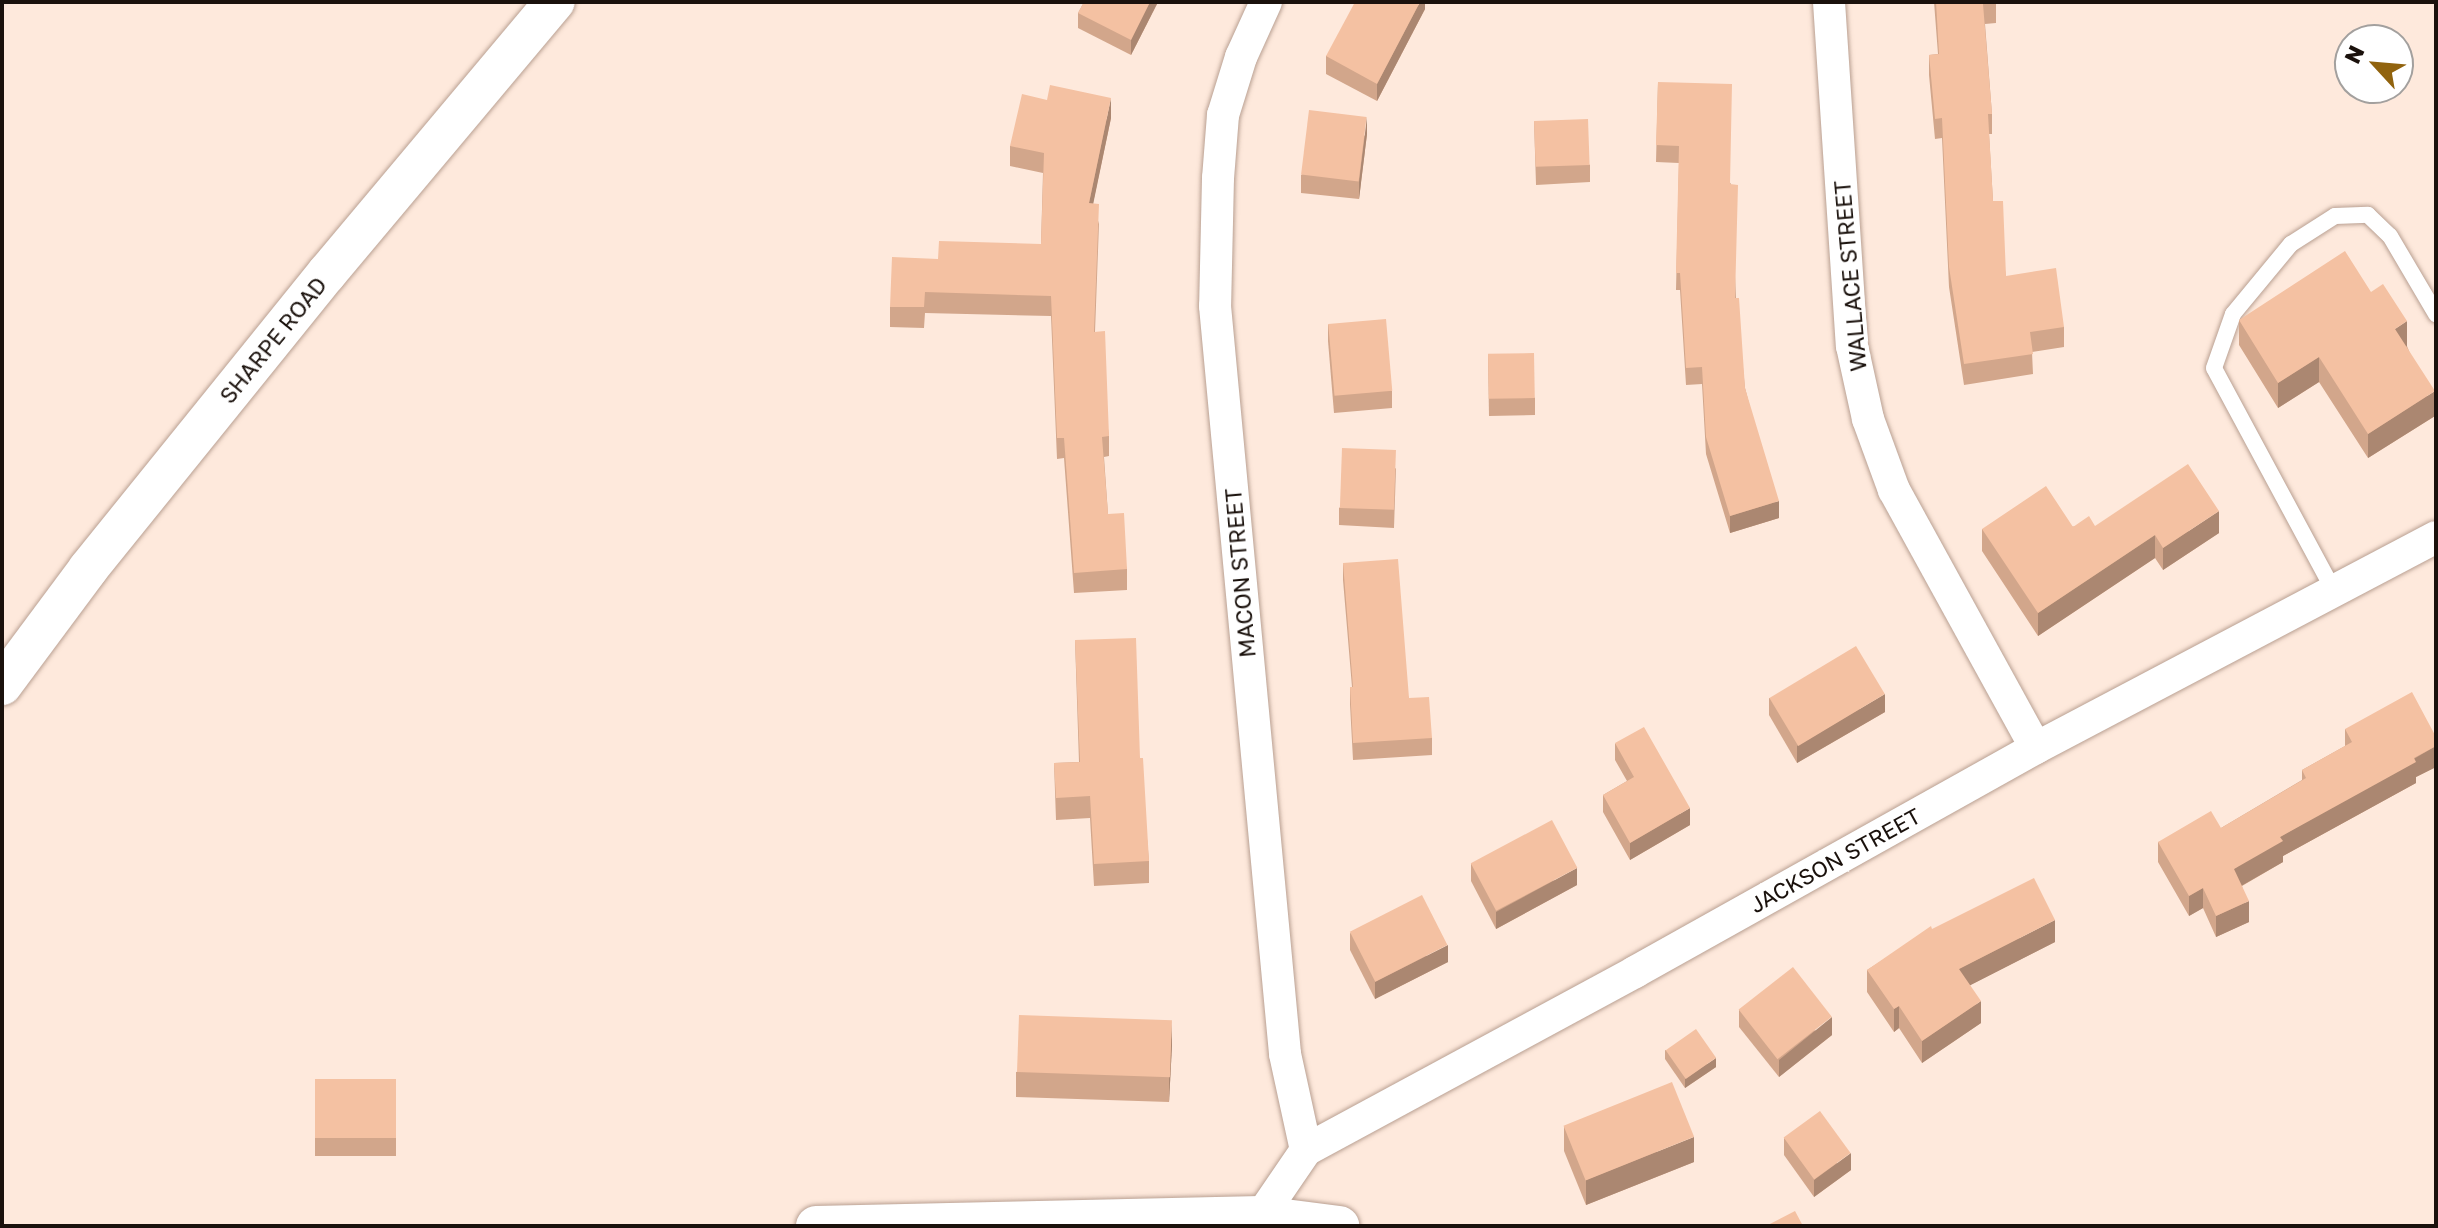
<!DOCTYPE html>
<style>
body{margin:0}
#map{position:relative;width:2438px;height:1228px;overflow:hidden;background:#fee9dc;font-family:"Golos Text",sans-serif}
div>[style]{position:absolute}
.roads{filter:drop-shadow(0 0 2px #b9a092) drop-shadow(0 0 2px #b9a092)}
.service>*{height:16px;margin:-8px;padding:0 8px;transform-origin:8px;border-radius:8px;background:#fff}
.minor>*{height:32px;margin:-16px;padding:0 16px;transform-origin:16px;border-radius:16px;background:#fff}
.tertiary>*{height:40px;margin:-20px;padding:0 20px;transform-origin:20px;border-radius:20px;background:#fff}
.wall>*{inset:0;background:#d2a68b;transform-origin:0 0}
.shaded-wall>*{inset:0;background:#ab8771}
.building>*{inset:0;background:#f4c1a2;transform-origin:0 0}
span{translate:-50% -50%;white-space:nowrap;text-align:center;line-height:1.15;-webkit-text-stroke:8px #fff;paint-order:stroke}
.street-label{font-size:22px;color:#1a110c}
.frame{position:absolute;inset:0;border:4px solid #1a110c;pointer-events:none}
.north{position:absolute;left:2334px;top:24px;width:80px;height:80px;box-sizing:border-box;background:#fff;border:2px solid #a3a09e;border-radius:50%;rotate:296deg;font-size:22px;font-weight:700;line-height:32px;text-align:center;color:#1a110c}
.north::after{content:'';display:block;margin:auto;width:28px;height:36px;background:#91630e;clip-path:polygon(50% 0,100% 100%,50% 72%,0 100%)}
</style>
<div id="map">
<div class="roads">
<div class="service">
<div style="left:2334px;top:591px;width:253px;rotate:-118.3deg"></div>
<div style="left:2214px;top:368px;width:57px;rotate:-70.6deg"></div>
<div style="left:2233px;top:314px;width:91px;rotate:-50.4deg"></div>
<div style="left:2291px;top:244px;width:52px;rotate:-32.5deg"></div>
<div style="left:2335px;top:216px;width:33px;rotate:-2deg"></div>
<div style="left:2368px;top:215px;width:30px;rotate:44deg"></div>
<div style="left:2390px;top:236px;width:91px;rotate:59.5deg"></div>
</div>
<div class="minor">
<div style="left:1266px;top:2px;width:60px;rotate:114.4deg"></div>
<div style="left:1241px;top:57px;width:61px;rotate:107.2deg"></div>
<div style="left:1223px;top:115px;width:63px;rotate:94.5deg"></div>
<div style="left:1218px;top:178px;width:128px;rotate:91.3deg"></div>
<div style="left:1215px;top:306px;width:751px;rotate:84.65deg"></div>
<div style="left:1285px;top:1054px;width:98px;rotate:77.7deg"></div>
<div style="left:1829px;top:2px;width:345px;rotate:86.2deg"></div>
<div style="left:1852px;top:346px;width:75px;rotate:77.6deg"></div>
<div style="left:1868px;top:419px;width:76px;rotate:69.9deg"></div>
<div style="left:1894px;top:490px;width:294px;rotate:61.2deg"></div>
<div style="left:1261px;top:1216px;width:80px;rotate:-55.7deg"></div>
<div style="left:1306px;top:1150px;width:374px;rotate:-28.4deg"></div>
<div style="left:1635px;top:972px;width:459px;rotate:-29.2deg"></div>
<div style="left:2036px;top:748px;width:452px;rotate:-27.8deg"></div>
</div>
<div class="tertiary">
<div style="left:2px;top:685px;width:144px;rotate:-53.4deg"></div>
<div style="left:88px;top:569px;width:380px;rotate:-51.1deg"></div>
<div style="left:327px;top:273px;width:354px;rotate:-50deg"></div>
<div style="left:816px;top:1226px;width:445px;rotate:-1.3deg"></div>
<div style="left:1261px;top:1216px;width:79px;rotate:7.3deg"></div>
</div>
</div>
<div class="wall">
<div style="clip-path:polygon(1084px 2px,1158px 2px,1131px 55px,1078px 28px,1078px 13px)"></div>
<div style="clip-path:polygon(1425px 2px,1425px 9px,1377px 101px,1326px 74px,1326px 56px)"></div>
<div style="clip-path:polygon(1934px 2px,1996px 2px,1996px 23px,1985px 24px,1992px 114px,1992px 134px,1989px 134px,1993px 201px,2006px 276px,2064px 327px,2064px 347px,2032px 352px,2033px 374px,1964px 385px,1949px 287px,1942px 138px,1935px 139px,1929px 75px,1929px 55px,1938px 54px)"></div>
<div style="clip-path:polygon(1658px 82px,1731px 184px,1736px 298px,1745px 388px,1779px 518px,1730px 533px,1706px 454px,1702px 384px,1686px 385px,1680px 290px,1676px 290px,1679px 163px,1656px 162px)"></div>
<div style="clip-path:polygon(1111px 118px,1093px 203px,1099px 224px,1095px 332px,1109px 436px,1109px 456px,1104px 457px,1108px 514px,1127px 569px,1127px 590px,1074px 593px,1064px 458px,1057px 459px,1051px 316px,925px 313px,924px 328px,890px 327px,890px 307px,938px 259px,1041px 244px,1043px 173px,1010px 166px,1010px 146px)"></div>
<div style="clip-path:polygon(1534px 121px,1590px 165px,1590px 182px,1536px 185px)"></div>
<div style="clip-path:polygon(1367px 134px,1359px 199px,1301px 193px,1301px 175px)"></div>
<div style="clip-path:polygon(2371px 292px,2407px 346px,2435px 416px,2368px 458px,2319px 382px,2278px 408px,2239px 345px,2239px 320px)"></div>
<div style="clip-path:polygon(1328px 324px,1392px 391px,1392px 408px,1334px 413px,1328px 341px)"></div>
<div style="clip-path:polygon(1488px 354px,1535px 398px,1535px 415px,1489px 416px)"></div>
<div style="clip-path:polygon(1396px 468px,1394px 528px,1339px 525px,1339px 508px)"></div>
<div style="clip-path:polygon(2095px 526px,2219px 533px,2163px 570px,2155px 558px,2038px 636px,1982px 551px,1982px 529px)"></div>
<div style="clip-path:polygon(1343px 563px,1409px 698px,1432px 738px,1432px 755px,1353px 760px,1350px 704px,1350px 687px,1352px 687px,1343px 580px)"></div>
<div style="clip-path:polygon(1075px 640px,1140px 758px,1149px 861px,1149px 883px,1094px 886px,1090px 818px,1056px 820px,1054px 763px,1079px 762px)"></div>
<div style="clip-path:polygon(1769px 698px,1885px 712px,1797px 763px,1769px 715px)"></div>
<div style="clip-path:polygon(2345px 729px,2436px 737px,2436px 767px,2416px 777px,2416px 783px,2283px 856px,2283px 862px,2242px 886px,2249px 922px,2216px 937px,2203px 908px,2189px 916px,2158px 862px,2158px 842px,2221px 828px,2302px 780px,2302px 770px,2345px 746px)"></div>
<div style="clip-path:polygon(1615px 743px,1690px 825px,1630px 860px,1603px 812px,1603px 795px,1627px 781px,1615px 760px)"></div>
<div style="clip-path:polygon(1471px 864px,1577px 885px,1496px 929px,1471px 881px)"></div>
<div style="clip-path:polygon(1932px 929px,2055px 942px,1970px 985px,1981px 1023px,1922px 1063px,1899px 1028px,1894px 1032px,1867px 992px,1867px 970px)"></div>
<div style="clip-path:polygon(1350px 933px,1448px 962px,1375px 999px,1350px 950px)"></div>
<div style="clip-path:polygon(1739px 1010px,1832px 1035px,1779px 1077px,1739px 1027px)"></div>
<div style="clip-path:polygon(1172px 1045px,1169px 1102px,1016px 1097px,1016px 1072px)"></div>
<div style="clip-path:polygon(1665px 1050px,1716px 1067px,1685px 1088px,1665px 1059px)"></div>
<div style="left:315px;top:1079px;width:81px;height:77px"></div>
<div style="clip-path:polygon(1564px 1126px,1694px 1162px,1586px 1205px,1564px 1151px)"></div>
<div style="clip-path:polygon(1784px 1138px,1851px 1170px,1814px 1197px,1784px 1155px)"></div>
</div>
<div class="shaded-wall">
<div style="clip-path:polygon(1150px 2px,1158px 2px,1131px 55px,1131px 40px)"></div>
<div style="clip-path:polygon(1420px 2px,1425px 2px,1425px 9px,1377px 101px,1377px 84px)"></div>
<div style="clip-path:polygon(1111px 98px,1111px 118px,1089px 224px,1089px 203px)"></div>
<div style="clip-path:polygon(1367px 117px,1367px 134px,1359px 199px,1359px 182px)"></div>
<div style="clip-path:polygon(2407px 321px,2407px 346px,2395px 354px,2395px 329px)"></div>
<div style="clip-path:polygon(2319px 357px,2319px 382px,2278px 408px,2278px 383px)"></div>
<div style="clip-path:polygon(2435px 391px,2435px 416px,2368px 458px,2368px 434px)"></div>
<div style="clip-path:polygon(1779px 501px,1779px 518px,1730px 533px,1730px 516px)"></div>
<div style="clip-path:polygon(2219px 511px,2219px 533px,2163px 570px,2163px 548px)"></div>
<div style="clip-path:polygon(2155px 535px,2155px 558px,2038px 636px,2038px 613px)"></div>
<div style="clip-path:polygon(1885px 694px,1885px 712px,1797px 763px,1797px 746px)"></div>
<div style="clip-path:polygon(2436px 746px,2436px 767px,2416px 777px,2416px 783px,2283px 856px,2283px 862px,2234px 890px,2234px 869px,2280px 837px)"></div>
<div style="clip-path:polygon(1690px 808px,1690px 825px,1630px 860px,1630px 843px)"></div>
<div style="clip-path:polygon(1577px 868px,1577px 885px,1496px 929px,1496px 912px)"></div>
<div style="clip-path:polygon(2203px 888px,2203px 908px,2189px 916px,2189px 896px)"></div>
<div style="clip-path:polygon(2249px 901px,2249px 922px,2216px 937px,2216px 916px)"></div>
<div style="clip-path:polygon(2055px 920px,2055px 942px,1959px 991px,1959px 969px)"></div>
<div style="clip-path:polygon(1448px 945px,1448px 962px,1375px 999px,1375px 982px)"></div>
<div style="clip-path:polygon(1981px 1001px,1981px 1023px,1922px 1063px,1922px 1041px)"></div>
<div style="clip-path:polygon(1899px 1006px,1899px 1028px,1894px 1032px,1894px 1009px)"></div>
<div style="clip-path:polygon(1832px 1017px,1832px 1035px,1779px 1077px,1779px 1060px)"></div>
<div style="clip-path:polygon(1172px 1020px,1172px 1045px,1169px 1102px,1169px 1077px)"></div>
<div style="clip-path:polygon(1716px 1058px,1716px 1067px,1685px 1088px,1685px 1079px)"></div>
<div style="clip-path:polygon(1694px 1137px,1694px 1162px,1586px 1205px,1586px 1180px)"></div>
<div style="clip-path:polygon(1851px 1153px,1851px 1170px,1814px 1197px,1814px 1180px)"></div>
</div>
<div class="building">
<div style="clip-path:polygon(1084px 2px,1150px 2px,1131px 40px,1078px 13px)"></div>
<div style="clip-path:polygon(1355px 2px,1420px 2px,1377px 84px,1326px 56px)"></div>
<div style="clip-path:polygon(1936px 2px,1996px 2px,1983px 4px,1992px 114px,1988px 114px,1993px 201px,2003px 201px,2006px 276px,2056px 268px,2064px 327px,2030px 332px,2033px 354px,1964px 364px,1949px 267px,1942px 118px,1935px 119px,1929px 55px,1939px 54px)"></div>
<div style="clip-path:polygon(1658px 82px,1732px 84px,1730px 184px,1738px 185px,1735px 298px,1739px 298px,1745px 388px,1779px 501px,1730px 516px,1706px 437px,1702px 367px,1686px 368px,1680px 273px,1676px 273px,1679px 146px,1656px 145px)"></div>
<div style="clip-path:polygon(1050px 85px,1111px 98px,1089px 203px,1099px 204px,1094px 332px,1105px 331px,1109px 436px,1102px 437px,1108px 514px,1124px 513px,1127px 569px,1074px 573px,1064px 438px,1057px 438px,1051px 296px,925px 292px,924px 307px,890px 307px,892px 257px,938px 259px,939px 241px,1041px 244px,1044px 153px,1010px 146px,1022px 94px,1047px 100px)"></div>
<div style="left:1309px;top:110px;width:58px;height:65px;rotate:7deg"></div>
<div style="left:1588px;top:119px;width:46px;height:54px;rotate:88deg"></div>
<div style="clip-path:polygon(2345px 251px,2371px 292px,2383px 284px,2407px 321px,2395px 329px,2435px 391px,2368px 434px,2319px 357px,2278px 383px,2239px 320px)"></div>
<div style="left:1386px;top:319px;width:72px;height:58px;rotate:85deg"></div>
<div style="left:1534px;top:353px;width:45px;height:46px;rotate:89deg"></div>
<div style="left:1342px;top:448px;width:54px;height:60px;rotate:2deg"></div>
<div style="clip-path:polygon(2188px 464px,2219px 511px,2163px 548px,2155px 535px,2038px 613px,1982px 529px,2046px 486px,2073px 527px,2089px 516px,2095px 526px)"></div>
<div style="clip-path:polygon(1398px 559px,1409px 698px,1429px 697px,1432px 738px,1353px 743px,1350px 687px,1353px 687px,1343px 563px)"></div>
<div style="clip-path:polygon(1136px 638px,1140px 758px,1143px 758px,1149px 861px,1094px 864px,1090px 796px,1056px 798px,1054px 763px,1080px 762px,1075px 640px)"></div>
<div style="left:1856px;top:646px;width:56px;height:101px;rotate:59deg"></div>
<div style="clip-path:polygon(2412px 692px,2436px 737px,2436px 746px,2414px 758px,2416px 762px,2280px 837px,2283px 841px,2234px 869px,2249px 901px,2216px 916px,2203px 888px,2189px 896px,2158px 842px,2211px 811px,2221px 828px,2306px 778px,2302px 770px,2352px 742px,2345px 729px)"></div>
<div style="clip-path:polygon(1644px 727px,1690px 808px,1630px 843px,1603px 795px,1634px 777px,1615px 743px)"></div>
<div style="left:1552px;top:820px;width:54px;height:92px;rotate:62deg"></div>
<div style="clip-path:polygon(2034px 878px,2055px 920px,1959px 969px,1981px 1001px,1922px 1041px,1899px 1006px,1894px 1009px,1867px 970px,1931px 926px,1932px 929px)"></div>
<div style="left:1422px;top:895px;width:56px;height:81px;rotate:63deg"></div>
<div style="left:1793px;top:967px;width:63px;height:69px;rotate:52deg"></div>
<div style="left:1019px;top:1015px;width:153px;height:57px;rotate:2deg"></div>
<div style="left:1696px;top:1029px;width:35px;height:37px;rotate:55deg"></div>
<div style="left:315px;top:1079px;width:81px;height:59px"></div>
<div style="left:1672px;top:1082px;width:59px;height:117px;rotate:68deg"></div>
<div style="left:1820px;top:1111px;width:52px;height:45px;rotate:54deg"></div>
<div style="clip-path:polygon(1795px 1211px,1803px 1226px,1766px 1226px)"></div>
</div>
<div class="street-label">
<span style="left:1850px;top:276px;rotate:-95deg">WALLACE STREET</span>
<span style="left:273px;top:340px;rotate:-51deg">SHARPE ROAD</span>
<span style="left:1240px;top:573px;rotate:-95deg">MACON STREET</span>
<span style="left:1835px;top:860px;rotate:-29deg">JACKSON STREET</span>
</div>
<div class="frame"></div>
<div class="north">N</div>
</div>
